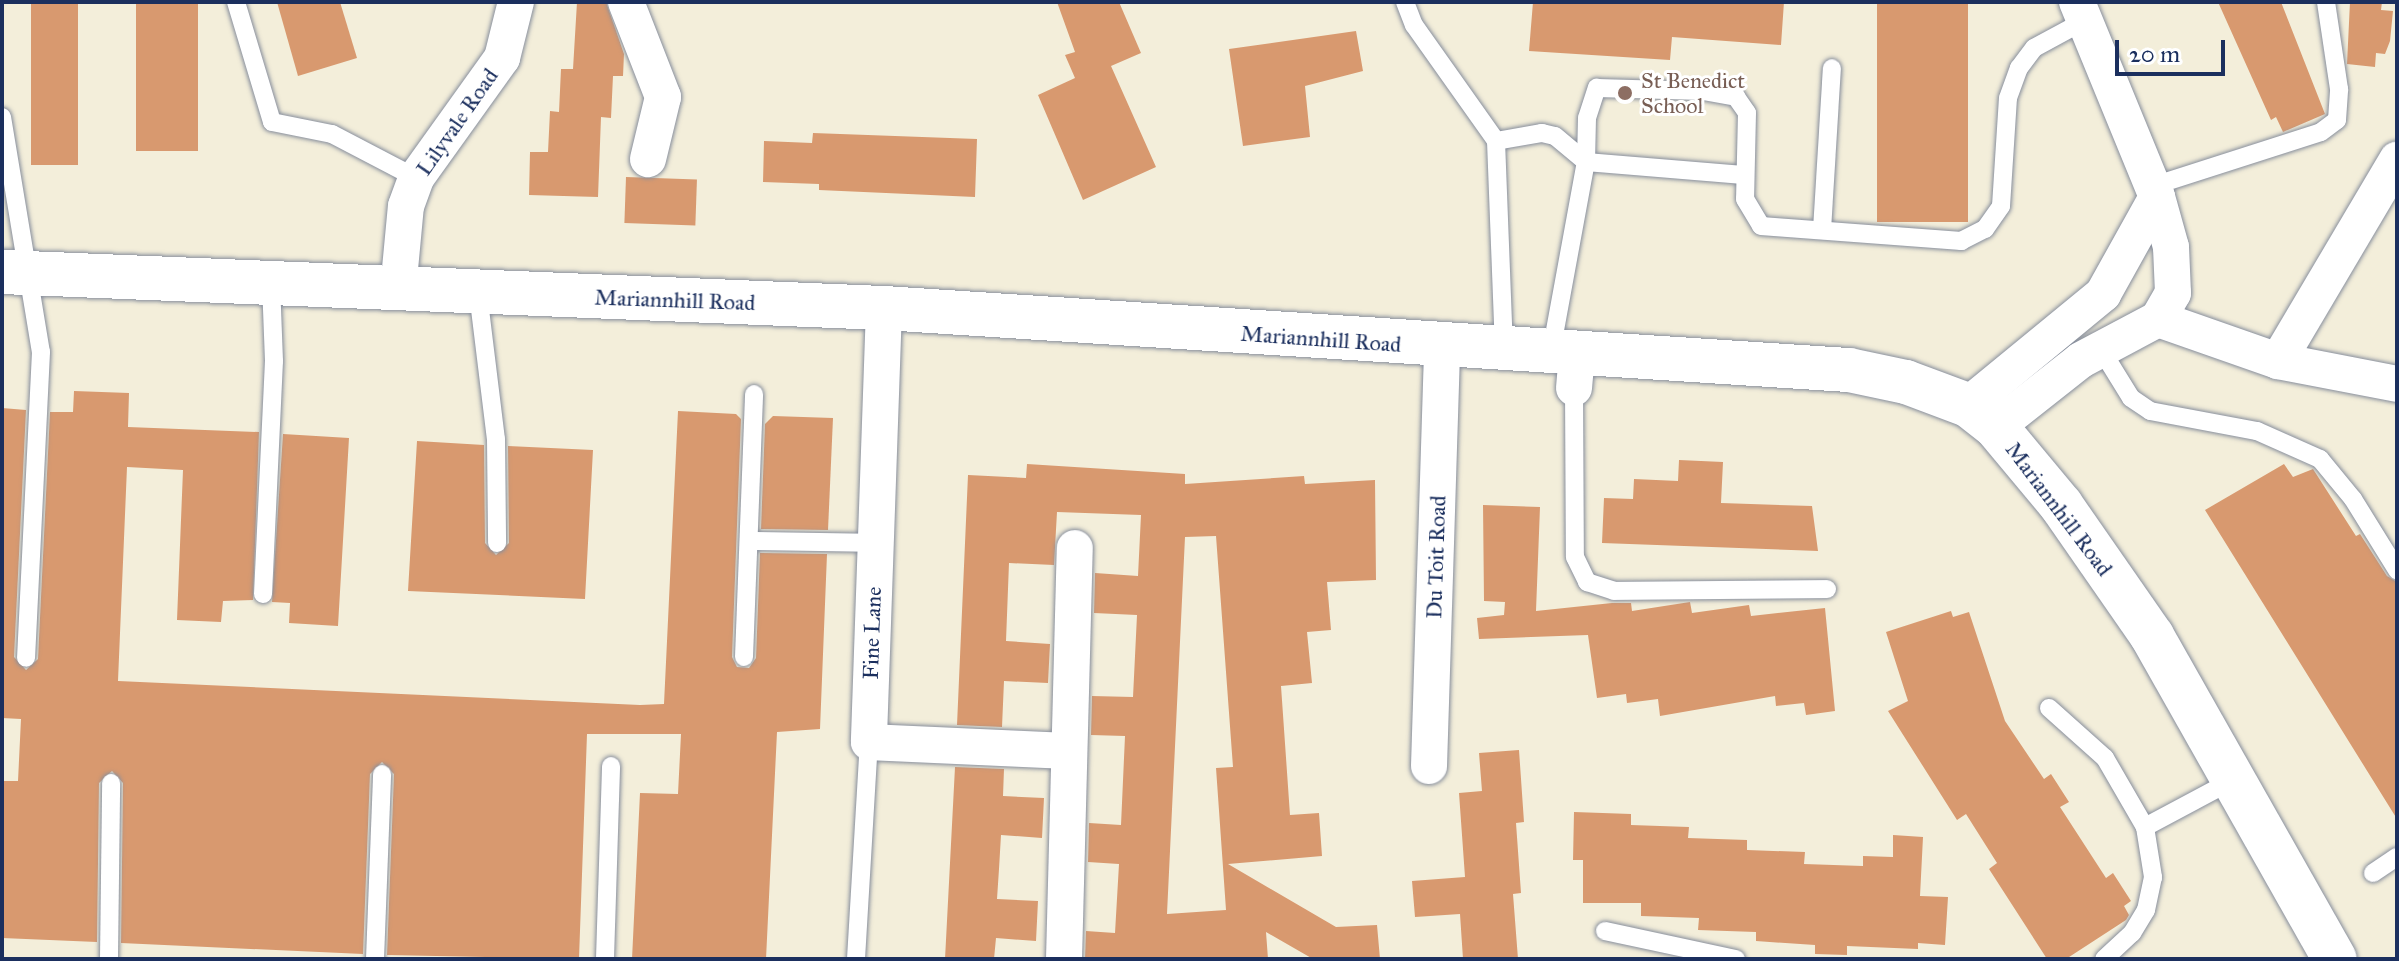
<!DOCTYPE html>
<style>
body{margin:0}
#map{position:relative;width:2399px;height:961px;overflow:hidden;background:#f3eeda;font-family:"IM FELL Great Primer",serif}
div>[style]{position:absolute}
.building>*{inset:0;background:#d8996f;transform-origin:0 0}
.roads{filter:drop-shadow(0 0 2px #878e9c) drop-shadow(0 0 2px #878e9c)}
.service>*{height:18px;margin:-9px;padding:0 9px;transform-origin:9px;border-radius:9px;background:#fff}
.minor>*{height:36px;margin:-18px;padding:0 18px;transform-origin:18px;border-radius:18px;background:#fff}
.tertiary>*{height:44px;margin:-22px;padding:0 22px;transform-origin:22px;border-radius:22px;background:#fff}
.dots>*{width:22px;height:22px;translate:-50% -50%;box-sizing:border-box;border:4px solid #fff;border-radius:50%}
span{translate:-50% -50%;white-space:nowrap;text-align:center;line-height:1.15;-webkit-text-stroke:6px #fff;paint-order:stroke}
.education-label{font-size:22px;color:#785e54}
.left{translate:0 -50%;text-align:left}
.street-label{font-size:22px;color:#1b2f5e}
.frame{position:absolute;inset:0;border:4px solid #1b2f5e;pointer-events:none}
.scale{position:absolute;left:2115px;top:40px;width:110px;height:36px;box-sizing:border-box;border:4px solid #1b2f5e;border-top:0;padding-left:10px;font-size:24px;line-height:28px;white-space:nowrap;color:#1b2f5e;-webkit-text-stroke:6px #fff;paint-order:stroke}
</style>
<div id="map">
<div class="building">
<div style="left:31px;top:2px;width:47px;height:163px"></div>
<div style="left:136px;top:2px;width:62px;height:149px"></div>
<div style="clip-path:polygon(277px 2px,340px 2px,357px 58px,298px 76px)"></div>
<div style="clip-path:polygon(577px 2px,606px 2px,624px 54px,623px 76px,613px 76px,611px 118px,601px 117px,598px 197px,529px 195px,530px 152px,548px 152px,550px 111px,559px 112px,561px 69px,573px 69px)"></div>
<div style="clip-path:polygon(1057px 2px,1119px 2px,1141px 53px,1111px 66px,1156px 167px,1083px 200px,1038px 95px,1075px 78px,1065px 55px,1075px 52px)"></div>
<div style="clip-path:polygon(1533px 2px,1784px 2px,1781px 45px,1672px 37px,1670px 60px,1529px 51px)"></div>
<div style="left:1877px;top:2px;width:91px;height:220px"></div>
<div style="clip-path:polygon(2218px 2px,2281px 2px,2325px 114px,2283px 132px,2276px 117px,2271px 120px)"></div>
<div style="clip-path:polygon(2350px 2px,2382px 2px,2381px 10px,2393px 11px,2390px 41px,2385px 54px,2376px 53px,2375px 67px,2347px 64px)"></div>
<div style="clip-path:polygon(1356px 31px,1363px 71px,1305px 86px,1310px 137px,1243px 146px,1229px 49px)"></div>
<div style="clip-path:polygon(813px 133px,977px 139px,975px 197px,819px 190px,819px 184px,763px 182px,764px 141px,812px 143px)"></div>
<div style="left:626px;top:177px;width:71px;height:46px;rotate:2deg"></div>
<div style="clip-path:polygon(74px 391px,129px 393px,128px 427px,259px 432px,253px 600px,223px 601px,221px 622px,177px 620px,183px 470px,127px 467px,118px 681px,640px 705px,664px 704px,678px 411px,736px 414px,741px 419px,732px 657px,737px 667px,749px 668px,756px 658px,760px 553px,827px 554px,820px 729px,777px 732px,766px 959px,632px 959px,640px 793px,678px 794px,681px 734px,587px 734px,579px 959px,387px 955px,394px 774px,382px 762px,370px 774px,363px 954px,121px 943px,123px 783px,112px 771px,99px 783px,97px 942px,2px 938px,2px 781px,18px 781px,21px 719px,2px 718px,2px 408px,26px 410px,14px 657px,26px 670px,38px 659px,50px 412px,73px 412px)"></div>
<div style="clip-path:polygon(773px 416px,833px 418px,828px 530px,761px 529px,765px 424px)"></div>
<div style="clip-path:polygon(283px 434px,349px 438px,338px 626px,289px 623px,290px 603px,272px 602px)"></div>
<div style="clip-path:polygon(417px 441px,484px 445px,485px 543px,496px 555px,509px 543px,508px 446px,593px 450px,585px 599px,408px 591px)"></div>
<div style="clip-path:polygon(1679px 460px,1723px 462px,1721px 503px,1812px 506px,1818px 551px,1602px 543px,1604px 498px,1633px 499px,1634px 479px,1678px 481px)"></div>
<div style="clip-path:polygon(evenodd,1027px 464px,1185px 474px,1185px 484px,1304px 476px,1305px 484px,1375px 480px,1376px 580px,1327px 582px,1331px 630px,1307px 632px,1312px 683px,1281px 686px,1290px 815px,1319px 813px,1322px 856px,1228px 864px,1336px 927px,1377px 925px,1380px 959px,1313px 959px,1266px 932px,1268px 959px,1085px 959px,1086px 931px,1115px 933px,1119px 864px,1088px 862px,1089px 823px,1121px 825px,1125px 736px,1091px 735px,1092px 696px,1133px 697px,1137px 615px,1094px 613px,1095px 573px,1138px 576px,1141px 515px,1057px 512px,1054px 565px,1009px 563px,1006px 641px,1050px 644px,1048px 683px,1004px 681px,1002px 727px,957px 725px,968px 475px,1026px 478px,1027px 464px,1216px 536px,1233px 767px,1216px 768px,1226px 910px,1167px 914px,1185px 537px,1216px 536px)"></div>
<div style="clip-path:polygon(2284px 464px,2293px 477px,2313px 469px,2356px 536px,2360px 534px,2387px 576px,2397px 582px,2397px 819px,2205px 510px)"></div>
<div style="clip-path:polygon(1483px 505px,1540px 507px,1536px 611px,1612px 603px,1631px 603px,1632px 611px,1690px 602px,1692px 613px,1749px 605px,1751px 616px,1825px 608px,1835px 711px,1806px 715px,1804px 703px,1776px 706px,1775px 696px,1660px 716px,1658px 699px,1627px 703px,1626px 694px,1597px 698px,1588px 635px,1479px 639px,1477px 618px,1504px 615px,1505px 602px,1484px 601px)"></div>
<div style="clip-path:polygon(1951px 611px,1953px 617px,1969px 612px,2005px 721px,2044px 779px,2051px 774px,2069px 802px,2060px 807px,2106px 878px,2113px 873px,2131px 901px,2124px 906px,2129px 915px,2126px 920px,2066px 959px,2047px 959px,1989px 869px,1997px 863px,1966px 814px,1957px 820px,1888px 711px,1908px 701px,1886px 632px)"></div>
<div style="clip-path:polygon(1519px 750px,1524px 822px,1516px 823px,1521px 893px,1513px 894px,1518px 959px,1463px 959px,1460px 914px,1415px 917px,1412px 881px,1465px 877px,1459px 793px,1482px 791px,1479px 753px)"></div>
<div style="clip-path:polygon(955px 767px,1004px 769px,1003px 796px,1044px 798px,1042px 838px,1001px 835px,999px 869px,997px 899px,1038px 901px,1036px 941px,996px 938px,994px 959px,945px 959px)"></div>
<div style="clip-path:polygon(1574px 812px,1631px 814px,1631px 825px,1689px 827px,1688px 838px,1747px 840px,1747px 850px,1805px 852px,1804px 864px,1863px 866px,1863px 856px,1893px 857px,1893px 835px,1923px 837px,1920px 896px,1948px 897px,1945px 945px,1918px 943px,1918px 949px,1847px 946px,1847px 955px,1815px 954px,1815px 945px,1756px 941px,1756px 932px,1698px 930px,1699px 918px,1641px 916px,1641px 903px,1583px 903px,1583px 860px,1573px 860px)"></div>
</div>
<div class="roads">
<div class="service">
<div style="left:236px;top:2px;width:125px;rotate:73.3deg"></div>
<div style="left:272px;top:122px;width:61px;rotate:11.3deg"></div>
<div style="left:332px;top:134px;width:95px;rotate:27.6deg"></div>
<div style="left:1405px;top:2px;width:25px;rotate:69deg"></div>
<div style="left:1414px;top:25px;width:142px;rotate:54.7deg"></div>
<div style="left:1496px;top:141px;width:207px;rotate:87.8deg"></div>
<div style="left:2px;top:117px;width:238px;rotate:80.6deg"></div>
<div style="left:41px;top:352px;width:306px;rotate:92.8deg"></div>
<div style="left:1496px;top:141px;width:47px;rotate:-9.9deg"></div>
<div style="left:1542px;top:133px;width:13px;rotate:13deg"></div>
<div style="left:1555px;top:136px;width:40px;rotate:40deg"></div>
<div style="left:1586px;top:162px;width:158px;rotate:4.7deg"></div>
<div style="left:2153px;top:186px;width:176px;rotate:-17.8deg"></div>
<div style="left:2321px;top:132px;width:20px;rotate:-37deg"></div>
<div style="left:2337px;top:120px;width:31px;rotate:-86deg"></div>
<div style="left:2339px;top:89px;width:88px;rotate:-98.5deg"></div>
<div style="left:1822px;top:230px;width:162px;rotate:-86.5deg"></div>
<div style="left:478px;top:293px;width:147px;rotate:83deg"></div>
<div style="left:496px;top:439px;width:104px;rotate:89.4deg"></div>
<div style="left:2102px;top:351px;width:55px;rotate:58.3deg"></div>
<div style="left:2131px;top:398px;width:23px;rotate:34deg"></div>
<div style="left:2150px;top:411px;width:109px;rotate:10.6deg"></div>
<div style="left:2257px;top:431px;width:69px;rotate:24deg"></div>
<div style="left:2320px;top:459px;width:52px;rotate:50.5deg"></div>
<div style="left:2353px;top:499px;width:84px;rotate:58.2deg"></div>
<div style="left:1551px;top:352px;width:193px;rotate:-79.6deg"></div>
<div style="left:1586px;top:162px;width:44px;rotate:-88.7deg"></div>
<div style="left:1587px;top:118px;width:32px;rotate:-72deg"></div>
<div style="left:1597px;top:88px;width:106px;rotate:1.6deg"></div>
<div style="left:1703px;top:91px;width:34px;rotate:10deg"></div>
<div style="left:1736px;top:97px;width:19px;rotate:55deg"></div>
<div style="left:1747px;top:113px;width:86px;rotate:91.3deg"></div>
<div style="left:1745px;top:199px;width:31px;rotate:59deg"></div>
<div style="left:1761px;top:226px;width:201px;rotate:4.3deg"></div>
<div style="left:1961px;top:241px;width:27px;rotate:-27deg"></div>
<div style="left:1985px;top:229px;width:28px;rotate:-55deg"></div>
<div style="left:2001px;top:206px;width:108px;rotate:-86.3deg"></div>
<div style="left:2008px;top:98px;width:32px;rotate:-70deg"></div>
<div style="left:2019px;top:68px;width:25px;rotate:-53deg"></div>
<div style="left:2034px;top:48px;width:57px;rotate:-28.4deg"></div>
<div style="left:1574px;top:388px;width:169px;rotate:89.7deg"></div>
<div style="left:1575px;top:557px;width:28px;rotate:64deg"></div>
<div style="left:1587px;top:582px;width:28px;rotate:18deg"></div>
<div style="left:1614px;top:591px;width:213px;rotate:-0.5deg"></div>
<div style="left:749px;top:541px;width:126px;rotate:0.9deg"></div>
<div style="left:263px;top:594px;width:233px;rotate:-87.3deg"></div>
<div style="left:274px;top:361px;width:77px;rotate:-92.2deg"></div>
<div style="left:744px;top:657px;width:263px;rotate:-87.8deg"></div>
<div style="left:2049px;top:708px;width:75px;rotate:41.8deg"></div>
<div style="left:2105px;top:758px;width:80px;rotate:59.9deg"></div>
<div style="left:2145px;top:827px;width:51px;rotate:80.9deg"></div>
<div style="left:2153px;top:877px;width:34px;rotate:102deg"></div>
<div style="left:2146px;top:910px;width:27px;rotate:121deg"></div>
<div style="left:2132px;top:933px;width:38px;rotate:137deg"></div>
<div style="left:2145px;top:827px;width:102px;rotate:-28.1deg"></div>
<div style="left:2373px;top:873px;width:29px;rotate:-34deg"></div>
<div style="left:1605px;top:931px;width:134px;rotate:12.1deg"></div>
<div style="left:109px;top:959px;width:176px;rotate:-89.3deg"></div>
<div style="left:375px;top:959px;width:185px;rotate:-87.8deg"></div>
<div style="left:605px;top:959px;width:193px;rotate:-88.2deg"></div>
<div style="left:856px;top:959px;width:217px;rotate:-86.6deg"></div>
</div>
<div class="minor">
<div style="left:626px;top:2px;width:102px;rotate:68.7deg"></div>
<div style="left:663px;top:97px;width:64px;rotate:103.6deg"></div>
<div style="left:398px;top:290px;width:84px;rotate:-84.6deg"></div>
<div style="left:406px;top:206px;width:30px;rotate:-70deg"></div>
<div style="left:416px;top:178px;width:148px;rotate:-54.4deg"></div>
<div style="left:502px;top:58px;width:58px;rotate:-76deg"></div>
<div style="left:884px;top:308px;width:434px;rotate:92deg"></div>
<div style="left:869px;top:742px;width:198px;rotate:2.6deg"></div>
<div style="left:2158px;top:319px;width:127px;rotate:19.3deg"></div>
<div style="left:2278px;top:361px;width:121px;rotate:10.9deg"></div>
<div style="left:2278px;top:361px;width:234px;rotate:-59.4deg"></div>
<div style="left:1574px;top:388px;width:34px;rotate:-85deg"></div>
<div style="left:1968px;top:405px;width:175px;rotate:-39.4deg"></div>
<div style="left:2103px;top:294px;width:111px;rotate:-60.9deg"></div>
<div style="left:1996px;top:427px;width:108px;rotate:-38.2deg"></div>
<div style="left:2081px;top:360px;width:87px;rotate:-28deg"></div>
<div style="left:2158px;top:319px;width:30px;rotate:-60deg"></div>
<div style="left:2173px;top:293px;width:46px;rotate:-92.5deg"></div>
<div style="left:2171px;top:247px;width:52px;rotate:-105.6deg"></div>
<div style="left:2157px;top:197px;width:211px;rotate:-112.3deg"></div>
<div style="left:1429px;top:766px;width:419px;rotate:-88.2deg"></div>
<div style="left:1064px;top:959px;width:411px;rotate:-88.5deg"></div>
</div>
<div class="tertiary">
<div style="left:2px;top:272px;width:883px;rotate:2.34deg"></div>
<div style="left:884px;top:308px;width:967px;rotate:3.68deg"></div>
<div style="left:1849px;top:370px;width:58px;rotate:11.9deg"></div>
<div style="left:1906px;top:382px;width:66px;rotate:20.4deg"></div>
<div style="left:1968px;top:405px;width:36px;rotate:38deg"></div>
<div style="left:1996px;top:427px;width:102px;rotate:50.2deg"></div>
<div style="left:2061px;top:505px;width:160px;rotate:55.2deg"></div>
<div style="left:2152px;top:636px;width:371px;rotate:60.5deg"></div>
</div>
</div>
<div class="dots">
<div style="left:1625px;top:93px;background:#8d6e63"></div>
</div>
<div class="education-label">
<span class="left" style="left:1641px;top:93px">St Benedict<br>School</span>
</div>
<div class="street-label">
<span style="left:457px;top:122px;rotate:-55deg">Lilyvale Road</span>
<span style="left:675px;top:300px;rotate:2deg">Mariannhill Road</span>
<span style="left:1321px;top:339px;rotate:4deg">Mariannhill Road</span>
<span style="left:2059px;top:509px;rotate:53deg">Mariannhill Road</span>
<span style="left:1436px;top:557px;rotate:-88deg">Du Toit Road</span>
<span style="left:872px;top:633px;rotate:-88deg">Fine Lane</span>
</div>
<div class="frame"></div>
<div class="scale">20 m</div>
</div>
